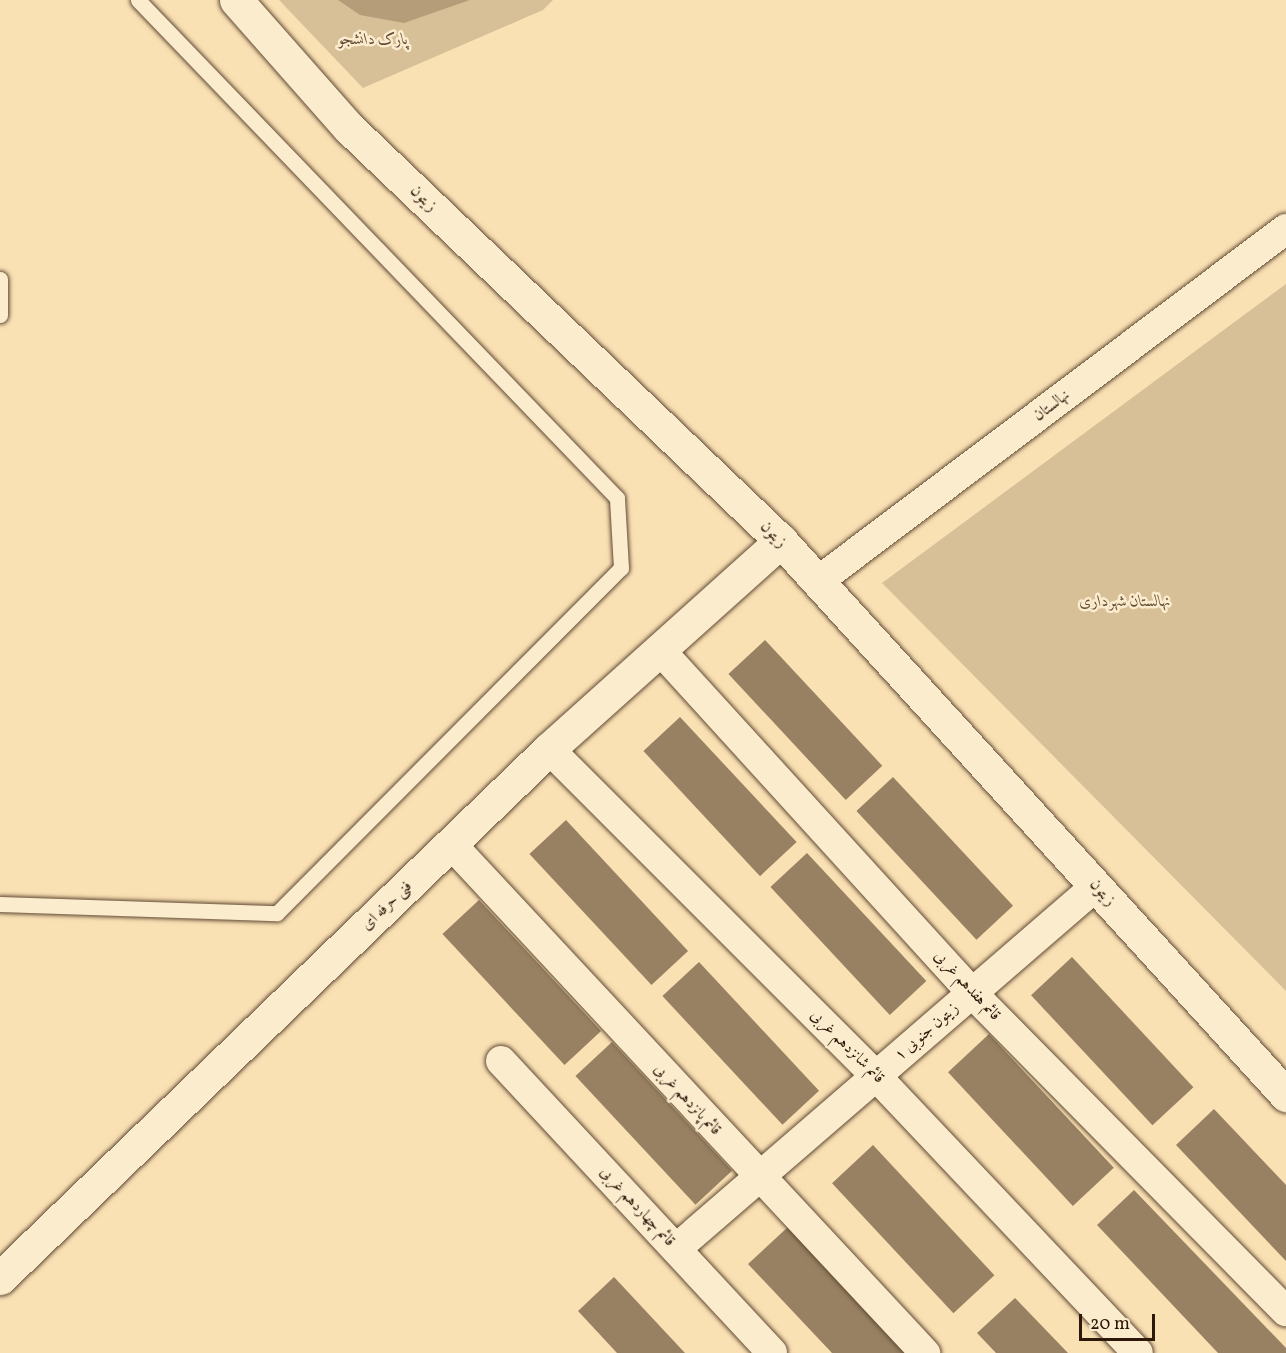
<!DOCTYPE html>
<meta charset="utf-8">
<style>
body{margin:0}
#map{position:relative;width:1286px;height:1353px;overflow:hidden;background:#fae1b4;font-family:Vollkorn,Amiri,serif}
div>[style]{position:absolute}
.green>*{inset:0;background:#d7bf97}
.water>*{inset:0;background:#b59d7a}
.building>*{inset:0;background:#988162;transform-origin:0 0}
.roads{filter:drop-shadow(0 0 2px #614a34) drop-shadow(0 0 2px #614a34)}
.service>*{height:15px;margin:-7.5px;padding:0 7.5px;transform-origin:7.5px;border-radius:7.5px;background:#fcecce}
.minor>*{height:30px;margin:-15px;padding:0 15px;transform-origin:15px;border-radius:15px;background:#fcecce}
.tertiary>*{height:33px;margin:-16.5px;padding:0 16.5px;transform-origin:16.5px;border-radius:16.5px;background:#fcecce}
span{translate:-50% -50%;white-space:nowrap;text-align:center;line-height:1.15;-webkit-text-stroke:5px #fcecce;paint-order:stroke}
.park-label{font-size:16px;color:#614a34;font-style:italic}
.street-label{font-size:16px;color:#2e180a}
.scale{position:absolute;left:1079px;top:1314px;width:76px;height:27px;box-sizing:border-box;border:3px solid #2e180a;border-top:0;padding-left:8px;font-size:18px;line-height:21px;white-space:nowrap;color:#2e180a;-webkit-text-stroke:4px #fcecce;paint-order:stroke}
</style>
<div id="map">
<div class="green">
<div style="clip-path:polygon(279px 0,553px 0,543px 10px,363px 88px)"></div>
<div style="clip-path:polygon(1286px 284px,1286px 991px,882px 583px)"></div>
</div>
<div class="water">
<div style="clip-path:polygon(338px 0,470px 0,404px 23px,360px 15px)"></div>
</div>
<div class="building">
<div style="left:765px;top:640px;width:172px;height:50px;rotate:47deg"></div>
<div style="left:680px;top:717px;width:171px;height:50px;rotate:47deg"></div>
<div style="left:893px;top:777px;width:176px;height:50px;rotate:47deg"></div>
<div style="left:566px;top:820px;width:179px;height:50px;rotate:47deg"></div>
<div style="left:807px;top:853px;width:175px;height:50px;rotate:47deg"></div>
<div style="left:479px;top:900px;width:179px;height:50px;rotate:47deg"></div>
<div style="left:1072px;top:957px;width:178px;height:56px;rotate:47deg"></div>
<div style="left:699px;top:962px;width:176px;height:50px;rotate:47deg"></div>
<div style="left:989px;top:1034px;width:183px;height:56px;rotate:47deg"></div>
<div style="left:612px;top:1042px;width:176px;height:50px;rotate:47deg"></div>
<div style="clip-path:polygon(1214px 1109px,1286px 1185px,1286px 1261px,1176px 1145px)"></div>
<div style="left:873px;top:1145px;width:178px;height:56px;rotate:47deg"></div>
<div style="clip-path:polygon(1134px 1190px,1286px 1348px,1286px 1353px,1218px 1353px,1097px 1225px)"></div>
<div style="clip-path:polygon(789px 1226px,908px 1353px,832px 1353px,748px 1264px)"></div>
<div style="clip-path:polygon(614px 1277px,685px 1353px,617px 1353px,578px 1311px)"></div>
<div style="clip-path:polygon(1015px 1298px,1068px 1353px,996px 1353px,977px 1333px)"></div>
</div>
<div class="roads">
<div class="service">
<div style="left:0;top:279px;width:36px;rotate:90deg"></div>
<div style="left:0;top:904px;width:277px;rotate:1.9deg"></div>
<div style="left:277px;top:913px;width:487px;rotate:-45.1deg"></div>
<div style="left:621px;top:568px;width:70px;rotate:-93.3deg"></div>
<div style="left:617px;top:498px;width:691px;rotate:-133.89deg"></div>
</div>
<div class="minor">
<div style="left:817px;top:582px;width:587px;rotate:-36.97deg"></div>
<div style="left:660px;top:650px;width:464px;rotate:47.7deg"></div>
<div style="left:972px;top:993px;width:447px;rotate:45.4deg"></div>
<div style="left:549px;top:749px;width:462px;rotate:45deg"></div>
<div style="left:876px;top:1076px;width:381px;rotate:46.6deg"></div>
<div style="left:451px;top:844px;width:696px;rotate:47.04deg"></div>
<div style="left:501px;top:1061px;width:398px;rotate:47.1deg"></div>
<div style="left:676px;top:1249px;width:555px;rotate:-40.84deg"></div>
</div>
<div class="tertiary">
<div style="left:236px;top:0;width:171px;rotate:48.6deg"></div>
<div style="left:349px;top:128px;width:598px;rotate:43.71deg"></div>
<div style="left:781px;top:541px;width:750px;rotate:47.65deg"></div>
<div style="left:0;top:1278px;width:762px;rotate:-43.94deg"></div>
<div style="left:549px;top:749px;width:312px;rotate:-41.9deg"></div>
</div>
</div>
<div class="park-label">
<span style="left:373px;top:40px">پارک دانشجو</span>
<span style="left:1125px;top:602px">نهالستان شهرداری</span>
</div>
<div class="street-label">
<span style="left:423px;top:199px;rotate:44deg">زیتون</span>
<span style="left:1052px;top:406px;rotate:-37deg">نهالستان</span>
<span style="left:773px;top:535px;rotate:45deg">زیتون</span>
<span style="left:1102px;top:893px;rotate:48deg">زیتون</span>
<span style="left:387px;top:906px;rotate:-44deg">فنی حرفه ای</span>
<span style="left:967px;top:986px;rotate:47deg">قائم هفدهم غربی</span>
<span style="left:927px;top:1032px;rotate:-41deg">زیتون جنوبی ۱</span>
<span style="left:847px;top:1047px;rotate:45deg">قائم شانزدهم غربی</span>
<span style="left:687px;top:1100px;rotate:47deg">قائم پانزدهم غربی</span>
<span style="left:637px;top:1207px;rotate:47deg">قائم چهاردهم غربی</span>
</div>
<div class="scale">20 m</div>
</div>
